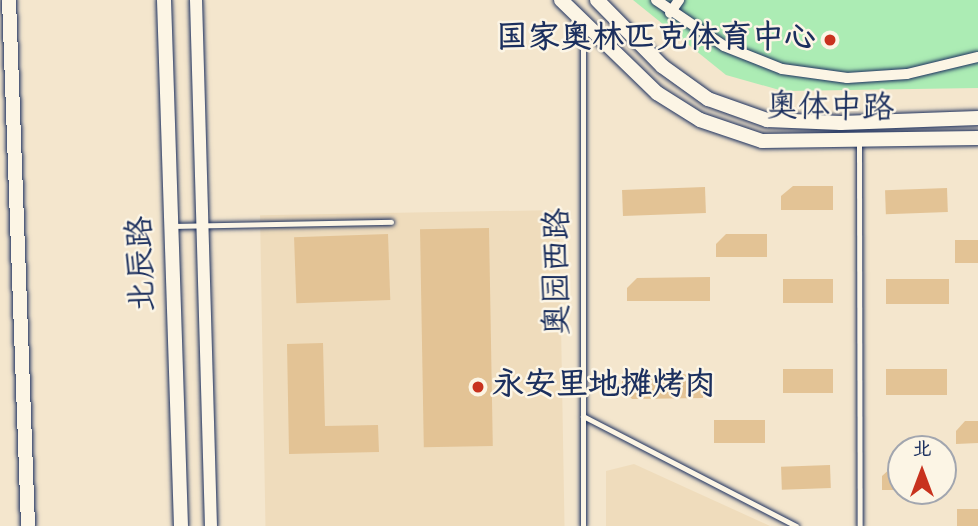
<!DOCTYPE html>
<meta charset="utf-8">
<style>
body{margin:0}
#map{position:relative;width:978px;height:526px;overflow:hidden;background:#f4e6cd;font-family:"Indie Flower","LXGW WenKai TC",sans-serif}
div>[style]{position:absolute}
.built>*{inset:0;background:#efdcbc;transform-origin:0 0}
.green>*{inset:0;background:#acecb4}
.building>*{inset:0;background:#e3c395;transform-origin:0 0}
.roads{filter:drop-shadow(0 0 2px #1b2f5e) drop-shadow(0 0 2px #1b2f5e)}
.service>*{height:5px;margin:-2.5px;padding:0 2.5px;transform-origin:2.5px;border-radius:2.5px;background:#fcf5e5}
.minor>*{height:10px;margin:-5px;padding:0 5px;transform-origin:5px;border-radius:5px;background:#fcf5e5}
.tertiary>*{height:12px;margin:-6px;padding:0 6px;transform-origin:6px;border-radius:6px;background:#fcf5e5}
.secondary>*{height:14px;margin:-7px;padding:0 7px;transform-origin:7px;border-radius:7px;background:#fcf5e5}
.dots>*{width:19px;height:19px;translate:-50% -50%;box-sizing:border-box;border:4px solid #fcf5e5;border-radius:50%}
span{translate:-50% -50%;white-space:nowrap;text-align:center;line-height:1.15;-webkit-text-stroke:5px #fcf5e5;paint-order:stroke}
.poi-label{font-size:32px;color:#1b2f5e;font-weight:700}
.right{translate:-100% -50%;text-align:right}
.left{translate:0 -50%;text-align:left}
.street-label{font-size:32px;color:#1b2f5e}
.north{position:absolute;left:887px;top:435px;width:70px;height:70px;box-sizing:border-box;background:#fcf5e5;border:2px solid #a2a6af;border-radius:50%;rotate:0deg;font-size:19px;font-weight:700;line-height:28px;text-align:center;color:#1b2f5e}
.north::after{content:'';display:block;margin:auto;width:24px;height:32px;background:#c8321e;clip-path:polygon(50% 0,100% 100%,50% 72%,0 100%)}
</style>
<div id="map">
<div class="built">
<div style="left:559px;top:210px;width:316px;height:299px;rotate:89deg"></div>
<div style="clip-path:polygon(634px 464px,770px 526px,606px 526px,606px 471px)"></div>
</div>
<div class="green">
<div style="clip-path:polygon(633px 0,978px 0,978px 88px,783px 91px,726px 75px)"></div>
</div>
<div class="building">
<div style="clip-path:polygon(793px 186px,833px 186px,833px 210px,781px 210px,781px 196px)"></div>
<div style="left:705px;top:187px;width:26px;height:83px;rotate:88deg"></div>
<div style="left:947px;top:188px;width:24px;height:62px;rotate:88deg"></div>
<div style="left:489px;top:228px;width:218px;height:69px;rotate:89deg"></div>
<div style="left:388px;top:234px;width:66px;height:94px;rotate:88deg"></div>
<div style="clip-path:polygon(726px 234px,767px 234px,767px 257px,716px 257px,716px 244px)"></div>
<div style="left:955px;top:240px;width:23px;height:23px"></div>
<div style="clip-path:polygon(710px 277px,710px 301px,627px 301px,627px 288px,637px 278px)"></div>
<div style="left:833px;top:279px;width:24px;height:50px;rotate:90deg"></div>
<div style="left:886px;top:279px;width:63px;height:25px"></div>
<div style="clip-path:polygon(323px 343px,325px 426px,378px 425px,379px 452px,289px 454px,287px 344px)"></div>
<div style="left:783px;top:369px;width:50px;height:24px"></div>
<div style="left:886px;top:369px;width:61px;height:26px"></div>
<div style="clip-path:polygon(703px 374px,703px 398px,632px 399px,622px 387px,622px 375px)"></div>
<div style="left:765px;top:420px;width:23px;height:51px;rotate:90deg"></div>
<div style="clip-path:polygon(965px 421px,978px 421px,978px 443px,956px 444px,956px 431px)"></div>
<div style="left:830px;top:465px;width:23px;height:49px;rotate:88deg"></div>
<div style="clip-path:polygon(892px 467px,901px 467px,901px 490px,882px 490px,882px 476px)"></div>
<div style="left:957px;top:509px;width:21px;height:17px"></div>
</div>
<div class="roads">
<div class="service">
<div style="left:583px;top:25px;width:501px;rotate:90deg"></div>
<div style="left:859px;top:142px;width:384px;rotate:89.9deg"></div>
<div style="left:174px;top:226px;width:217px;rotate:-1.1deg"></div>
<div style="left:583px;top:416px;width:240px;rotate:27.3deg"></div>
</div>
<div class="minor">
<div style="left:656px;top:0;width:82px;rotate:34.1deg"></div>
<div style="left:724px;top:46px;width:62px;rotate:21.6deg"></div>
<div style="left:782px;top:69px;width:66px;rotate:7.9deg"></div>
<div style="left:847px;top:78px;width:60px;rotate:-3.8deg"></div>
<div style="left:907px;top:74px;width:73px;rotate:-13.5deg"></div>
<div style="left:670px;top:13px;width:16px;rotate:-55deg"></div>
</div>
<div class="tertiary">
<div style="left:196px;top:0;width:526px;rotate:88.37deg"></div>
</div>
<div class="secondary">
<div style="left:9px;top:0;width:526px;rotate:87.93deg"></div>
<div style="left:164px;top:0;width:526px;rotate:88.15deg"></div>
<div style="left:561px;top:0;width:134px;rotate:44.1deg"></div>
<div style="left:657px;top:93px;width:51px;rotate:32.1deg"></div>
<div style="left:700px;top:120px;width:65px;rotate:18.7deg"></div>
<div style="left:762px;top:141px;width:216px;rotate:-0.8deg"></div>
<div style="left:597px;top:0;width:93px;rotate:45.4deg"></div>
<div style="left:662px;top:66px;width:57px;rotate:35.7deg"></div>
<div style="left:708px;top:99px;width:63px;rotate:19.6deg"></div>
<div style="left:767px;top:120px;width:74px;rotate:2.3deg"></div>
<div style="left:841px;top:123px;width:137px;rotate:-2.1deg"></div>
</div>
</div>
<div class="dots">
<div style="left:830px;top:40px;background:#c8321e"></div>
<div style="left:478px;top:387px;background:#c8321e"></div>
</div>
<div class="poi-label">
<span class="right" style="left:816px;top:40px">国家奥林匹克体育中心</span>
<span class="left" style="left:492px;top:387px">永安里地摊烤肉</span>
</div>
<div class="street-label">
<span style="left:830px;top:110px;rotate:1deg">奥体中路</span>
<span style="left:144px;top:264px;rotate:-92deg">北辰路</span>
<span style="left:560px;top:272px;rotate:-90deg">奥园西路</span>
</div>
<div class="north">北</div>
</div>
